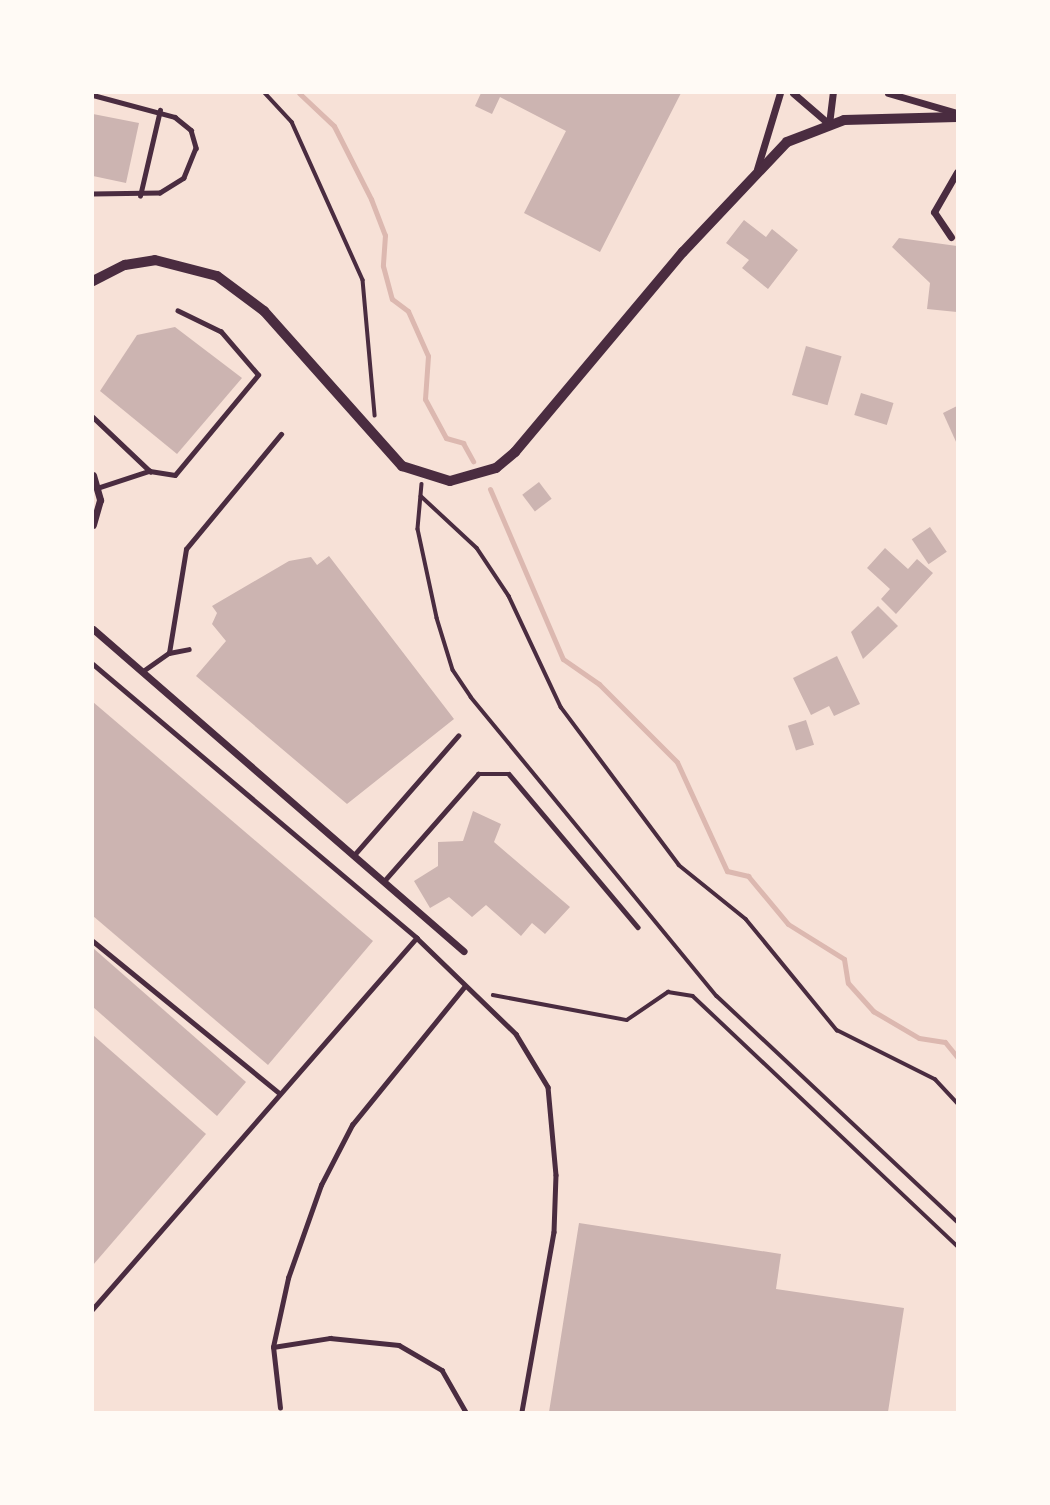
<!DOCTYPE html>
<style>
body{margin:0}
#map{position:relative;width:1050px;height:1505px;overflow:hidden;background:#f7e1d7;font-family:Roboto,sans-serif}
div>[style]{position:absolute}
.stream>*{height:5px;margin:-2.5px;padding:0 2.5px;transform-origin:2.5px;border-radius:2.5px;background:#dcb8b0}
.building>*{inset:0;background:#ccb4b1;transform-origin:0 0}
.path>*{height:3.5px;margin:-1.75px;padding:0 1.75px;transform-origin:1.75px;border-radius:1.75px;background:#4a2c40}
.service>*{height:4.5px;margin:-2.25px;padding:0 2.25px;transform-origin:2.25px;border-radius:2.25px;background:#4a2c40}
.minor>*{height:7px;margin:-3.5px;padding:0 3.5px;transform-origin:3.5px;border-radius:3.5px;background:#4a2c40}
.tertiary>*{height:10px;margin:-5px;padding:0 5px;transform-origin:5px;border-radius:5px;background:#4a2c40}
span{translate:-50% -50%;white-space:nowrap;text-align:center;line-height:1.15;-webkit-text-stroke:5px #fffaf5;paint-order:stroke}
.frame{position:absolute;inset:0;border:94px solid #fffaf5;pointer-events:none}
</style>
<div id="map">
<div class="stream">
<div style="left:299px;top:93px;width:48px;rotate:43.3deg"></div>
<div style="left:334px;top:126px;width:82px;rotate:63.1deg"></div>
<div style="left:371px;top:199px;width:39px;rotate:69deg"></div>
<div style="left:385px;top:235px;width:31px;rotate:94deg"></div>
<div style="left:383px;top:266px;width:34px;rotate:75deg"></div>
<div style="left:392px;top:299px;width:20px;rotate:37deg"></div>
<div style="left:408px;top:311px;width:49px;rotate:66deg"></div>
<div style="left:428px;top:356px;width:43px;rotate:94deg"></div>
<div style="left:425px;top:399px;width:44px;rotate:61.7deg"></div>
<div style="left:446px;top:438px;width:18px;rotate:16deg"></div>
<div style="left:463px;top:443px;width:21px;rotate:61deg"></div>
<div style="left:490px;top:489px;width:185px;rotate:66.8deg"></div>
<div style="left:563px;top:659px;width:44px;rotate:34.8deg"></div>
<div style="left:599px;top:684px;width:110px;rotate:45deg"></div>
<div style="left:677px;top:762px;width:120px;rotate:65.4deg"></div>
<div style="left:727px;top:871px;width:22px;rotate:13deg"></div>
<div style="left:748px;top:876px;width:62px;rotate:50.2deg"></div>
<div style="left:788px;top:924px;width:66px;rotate:32deg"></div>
<div style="left:844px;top:959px;width:24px;rotate:81deg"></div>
<div style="left:848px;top:983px;width:38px;rotate:48deg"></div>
<div style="left:873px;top:1011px;width:53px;rotate:30.4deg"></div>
<div style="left:919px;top:1038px;width:26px;rotate:9deg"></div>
<div style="left:945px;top:1042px;width:19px;rotate:51deg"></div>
</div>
<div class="building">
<div style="clip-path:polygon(481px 93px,681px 93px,600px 252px,524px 213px,566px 131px,500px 97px,492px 114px,475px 106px)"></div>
<div style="clip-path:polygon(93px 114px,139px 123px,126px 183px,93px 176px)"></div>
<div style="clip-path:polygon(744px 220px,766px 237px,772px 229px,798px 250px,768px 289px,742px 268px,749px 260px,726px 243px)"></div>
<div style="clip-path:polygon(899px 238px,957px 246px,957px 312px,927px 309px,930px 283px,892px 247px)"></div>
<div style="clip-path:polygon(175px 327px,242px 378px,177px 454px,100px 391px,137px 335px)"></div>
<div style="left:806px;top:346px;width:37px;height:51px;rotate:16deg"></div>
<div style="left:861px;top:393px;width:34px;height:23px;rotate:17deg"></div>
<div style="clip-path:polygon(957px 406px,957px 444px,943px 413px)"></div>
<div style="left:539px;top:482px;width:21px;height:21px;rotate:53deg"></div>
<div style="left:930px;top:527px;width:30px;height:22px;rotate:56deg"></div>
<div style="clip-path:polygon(885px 548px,908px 569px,917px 559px,933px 573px,896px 614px,881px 599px,890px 589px,867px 568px)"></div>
<div style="clip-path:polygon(329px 556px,454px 719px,347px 804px,196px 676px,226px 641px,212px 624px,217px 613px,212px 606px,289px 561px,311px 557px,317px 565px)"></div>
<div style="clip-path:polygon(878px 606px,898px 626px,863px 659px,851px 632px)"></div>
<div style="clip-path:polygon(837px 656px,860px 704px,834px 716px,829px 706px,811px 715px,793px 678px)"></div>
<div style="clip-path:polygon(93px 702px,373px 941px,268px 1065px,93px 916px)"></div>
<div style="left:806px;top:720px;width:26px;height:19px;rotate:72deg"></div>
<div style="clip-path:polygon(473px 811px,501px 824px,494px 842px,570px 907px,545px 934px,532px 923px,521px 936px,486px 905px,472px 917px,449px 897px,430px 908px,414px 881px,438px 866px,438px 842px,463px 841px)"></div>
<div style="clip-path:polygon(93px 948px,246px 1082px,217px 1116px,93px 1007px)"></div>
<div style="clip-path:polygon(93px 1035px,206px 1134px,93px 1265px)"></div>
<div style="clip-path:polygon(579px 1223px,781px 1254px,776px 1289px,904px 1308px,888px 1412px,549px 1412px)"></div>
</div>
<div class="path">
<div style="left:265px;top:93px;width:40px;rotate:47deg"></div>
<div style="left:292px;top:122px;width:173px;rotate:65.8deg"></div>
<div style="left:363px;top:280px;width:136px;rotate:84.9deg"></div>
<div style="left:422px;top:484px;width:45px;rotate:95.1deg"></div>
<div style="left:418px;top:529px;width:91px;rotate:77.9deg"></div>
<div style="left:437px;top:618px;width:54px;rotate:72.9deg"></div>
<div style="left:453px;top:670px;width:32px;rotate:56deg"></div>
<div style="left:471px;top:697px;width:387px;rotate:50.6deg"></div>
<div style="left:717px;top:996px;width:329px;rotate:43.2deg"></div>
<div style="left:421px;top:496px;width:76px;rotate:42.9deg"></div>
<div style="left:477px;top:548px;width:58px;rotate:56.3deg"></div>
<div style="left:509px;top:596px;width:123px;rotate:64.9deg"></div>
<div style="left:561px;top:707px;width:197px;rotate:53.2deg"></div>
<div style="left:679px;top:865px;width:86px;rotate:38.9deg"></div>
<div style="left:746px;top:919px;width:144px;rotate:50.7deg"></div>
<div style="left:837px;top:1030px;width:110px;rotate:26.6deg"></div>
<div style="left:935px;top:1079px;width:33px;rotate:47deg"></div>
<div style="left:493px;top:995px;width:136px;rotate:10.6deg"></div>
<div style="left:627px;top:1020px;width:50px;rotate:-34.3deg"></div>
<div style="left:668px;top:992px;width:25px;rotate:9deg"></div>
<div style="left:693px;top:996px;width:364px;rotate:43.4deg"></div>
</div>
<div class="service">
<div style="left:93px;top:95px;width:85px;rotate:15deg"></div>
<div style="left:175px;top:117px;width:21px;rotate:39deg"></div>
<div style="left:191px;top:130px;width:19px;rotate:74deg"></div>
<div style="left:196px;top:148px;width:32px;rotate:112deg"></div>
<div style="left:184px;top:178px;width:28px;rotate:148deg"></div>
<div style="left:160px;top:193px;width:67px;rotate:179.1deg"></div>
<div style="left:140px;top:196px;width:88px;rotate:-76.9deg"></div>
<div style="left:93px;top:417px;width:79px;rotate:43.5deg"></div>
<div style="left:150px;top:471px;width:54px;rotate:161.6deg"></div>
<div style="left:150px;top:471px;width:25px;rotate:9deg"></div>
<div style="left:175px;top:475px;width:130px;rotate:-50.3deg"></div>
<div style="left:258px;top:375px;width:57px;rotate:-130.7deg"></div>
<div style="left:221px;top:332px;width:48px;rotate:-154deg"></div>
<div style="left:169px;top:653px;width:20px;rotate:-11deg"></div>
<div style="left:93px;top:664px;width:424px;rotate:40.2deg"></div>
<div style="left:417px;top:938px;width:493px;rotate:131.1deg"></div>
<div style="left:143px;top:671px;width:32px;rotate:-35deg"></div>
<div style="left:169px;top:653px;width:105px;rotate:-80.7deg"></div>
<div style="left:186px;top:549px;width:149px;rotate:-50.4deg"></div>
<div style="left:355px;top:854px;width:157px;rotate:-48.9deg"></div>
<div style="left:385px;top:880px;width:141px;rotate:-48.7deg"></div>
<div style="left:478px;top:774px;width:31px"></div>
<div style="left:509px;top:774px;width:200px;rotate:49.9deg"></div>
<div style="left:417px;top:938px;width:138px;rotate:44.1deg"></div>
<div style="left:516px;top:1034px;width:62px;rotate:58.9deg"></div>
<div style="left:548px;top:1087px;width:88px;rotate:84.8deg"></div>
<div style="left:556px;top:1175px;width:57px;rotate:92deg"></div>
<div style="left:554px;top:1232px;width:183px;rotate:100.1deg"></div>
<div style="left:93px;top:941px;width:239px;rotate:39.2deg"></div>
<div style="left:273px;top:1347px;width:58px;rotate:-9deg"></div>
<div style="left:330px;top:1338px;width:69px;rotate:5.8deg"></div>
<div style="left:399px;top:1345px;width:50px;rotate:30.2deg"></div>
<div style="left:442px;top:1370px;width:48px;rotate:60.3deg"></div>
<div style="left:280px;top:1408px;width:61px;rotate:-96.5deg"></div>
<div style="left:273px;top:1347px;width:71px;rotate:-77.7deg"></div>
<div style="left:288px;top:1278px;width:99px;rotate:-70.5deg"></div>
<div style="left:321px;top:1185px;width:68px;rotate:-62.7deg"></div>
<div style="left:352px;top:1125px;width:178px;rotate:-50.9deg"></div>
</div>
<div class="minor">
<div style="left:793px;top:93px;width:48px;rotate:40.7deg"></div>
<div style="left:829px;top:124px;width:31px;rotate:-83deg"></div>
<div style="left:888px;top:93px;width:72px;rotate:16.2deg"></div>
<div style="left:757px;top:169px;width:79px;rotate:-73.2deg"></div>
<div style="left:951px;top:237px;width:30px;rotate:-124deg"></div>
<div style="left:934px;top:212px;width:46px;rotate:-60.1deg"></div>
<div style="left:93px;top:475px;width:26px;rotate:74deg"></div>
<div style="left:100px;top:500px;width:26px;rotate:106deg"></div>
<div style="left:93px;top:629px;width:491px;rotate:41deg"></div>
</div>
<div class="tertiary">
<div style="left:93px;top:281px;width:36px;rotate:-27deg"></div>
<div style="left:125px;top:265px;width:30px;rotate:-9deg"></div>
<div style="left:155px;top:260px;width:64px;rotate:14.5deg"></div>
<div style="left:217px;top:276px;width:59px;rotate:36.7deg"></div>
<div style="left:264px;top:311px;width:208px;rotate:48.3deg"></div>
<div style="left:402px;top:466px;width:50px;rotate:17.4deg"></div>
<div style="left:450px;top:481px;width:48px;rotate:-15.8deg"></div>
<div style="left:496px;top:468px;width:25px;rotate:-40deg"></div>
<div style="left:515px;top:452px;width:261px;rotate:-50deg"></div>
<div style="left:683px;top:252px;width:151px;rotate:-46.6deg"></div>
<div style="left:787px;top:142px;width:61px;rotate:-21.1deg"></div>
<div style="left:844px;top:120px;width:113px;rotate:-1.5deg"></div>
</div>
<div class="frame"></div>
</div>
